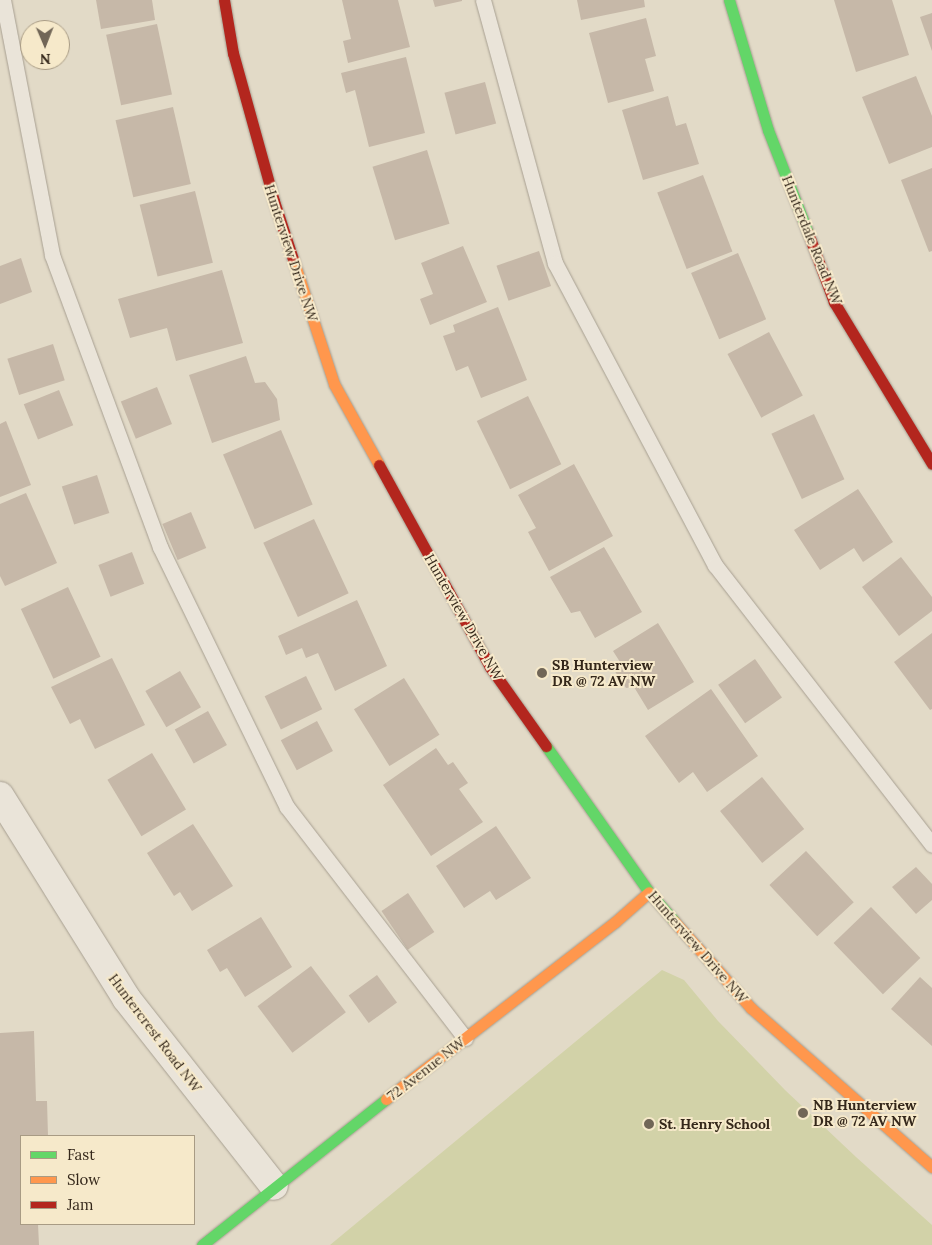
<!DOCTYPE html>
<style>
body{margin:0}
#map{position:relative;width:932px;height:1245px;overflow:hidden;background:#e2dac7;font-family:Lora,serif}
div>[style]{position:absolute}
.green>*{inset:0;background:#d2d2a8}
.building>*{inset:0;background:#c6b8a8;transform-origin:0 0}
.roads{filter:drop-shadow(0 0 1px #a79f91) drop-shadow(0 0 1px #a79f91)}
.lane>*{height:15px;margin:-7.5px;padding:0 7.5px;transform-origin:7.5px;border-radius:7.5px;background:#eae4d9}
.street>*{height:28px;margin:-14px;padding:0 14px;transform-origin:14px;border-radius:14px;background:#eae4d9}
.fast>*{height:11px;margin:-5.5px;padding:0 5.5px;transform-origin:5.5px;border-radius:5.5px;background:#63d668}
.slow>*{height:11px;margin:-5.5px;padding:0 5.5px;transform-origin:5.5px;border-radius:5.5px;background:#ff974d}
.jam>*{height:11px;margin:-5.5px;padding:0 5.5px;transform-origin:5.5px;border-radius:5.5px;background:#b3261e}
.dots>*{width:14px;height:14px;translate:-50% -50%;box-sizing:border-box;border:2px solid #f6e9ca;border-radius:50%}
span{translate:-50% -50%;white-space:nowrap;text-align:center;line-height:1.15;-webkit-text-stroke:4px #f6e9ca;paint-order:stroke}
.street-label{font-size:14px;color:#34271a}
.poi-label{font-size:14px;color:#34271a;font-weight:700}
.left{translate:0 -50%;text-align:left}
.legend{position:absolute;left:20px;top:1135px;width:175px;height:90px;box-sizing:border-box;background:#f6e9ca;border:1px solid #a89b84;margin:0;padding:6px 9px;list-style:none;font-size:15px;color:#34271a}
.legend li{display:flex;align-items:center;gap:10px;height:25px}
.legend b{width:25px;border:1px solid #a89b84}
.north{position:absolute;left:20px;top:20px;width:50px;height:50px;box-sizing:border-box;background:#f6e9ca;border:1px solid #a89b84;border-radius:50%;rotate:179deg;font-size:14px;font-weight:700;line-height:20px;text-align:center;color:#34271a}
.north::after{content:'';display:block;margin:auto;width:18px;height:22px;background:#716657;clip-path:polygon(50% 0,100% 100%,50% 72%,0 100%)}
</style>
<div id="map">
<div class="green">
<div style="clip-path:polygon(662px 970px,684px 980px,718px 1021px,785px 1090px,856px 1157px,932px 1225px,932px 1245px,330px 1245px)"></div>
</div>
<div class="building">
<div style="clip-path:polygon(96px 0,152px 0,155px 20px,101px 29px)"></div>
<div style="clip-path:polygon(342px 0,398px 0,410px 47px,348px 63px,343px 41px,351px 39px)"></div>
<div style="clip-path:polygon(433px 0,462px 0,462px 1px,435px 7px)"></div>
<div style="clip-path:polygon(577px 0,644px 0,645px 7px,581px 20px)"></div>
<div style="clip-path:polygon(834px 0,892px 0,909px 55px,856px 72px)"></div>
<div style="clip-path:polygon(932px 13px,932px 51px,920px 17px)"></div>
<div style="clip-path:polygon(646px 18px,656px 56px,645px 59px,654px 91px,608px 103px,589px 33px)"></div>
<div style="left:157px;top:24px;width:72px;height:52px;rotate:78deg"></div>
<div style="clip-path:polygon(406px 57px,425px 133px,369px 147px,355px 90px,346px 93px,341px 73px)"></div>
<div style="clip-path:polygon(916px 76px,932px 116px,932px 147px,889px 164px,862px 97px)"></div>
<div style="left:485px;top:82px;width:43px;height:42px;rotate:75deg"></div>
<div style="clip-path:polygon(668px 96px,676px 126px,686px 123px,699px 164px,643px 180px,622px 110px)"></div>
<div style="left:173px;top:107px;width:79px;height:59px;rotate:77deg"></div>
<div style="left:427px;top:150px;width:77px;height:57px;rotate:73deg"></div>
<div style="clip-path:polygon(932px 168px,932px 251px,929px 252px,901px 180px)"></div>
<div style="left:703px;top:175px;width:82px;height:49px;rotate:69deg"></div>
<div style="left:195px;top:191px;width:74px;height:57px;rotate:76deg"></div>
<div style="clip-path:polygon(463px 246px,487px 302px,430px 325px,420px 299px,433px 294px,421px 263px)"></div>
<div style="left:539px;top:251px;width:37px;height:45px;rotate:71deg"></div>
<div style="left:738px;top:253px;width:72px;height:51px;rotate:67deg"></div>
<div style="clip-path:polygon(21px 258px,32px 292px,0 304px,0 266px)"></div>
<div style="clip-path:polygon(222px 270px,243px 343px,176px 361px,167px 328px,130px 338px,118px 299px)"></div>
<div style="clip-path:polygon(498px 307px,527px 380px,481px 398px,468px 366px,456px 371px,443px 336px,455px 332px,453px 325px)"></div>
<div style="left:769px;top:332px;width:72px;height:47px;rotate:62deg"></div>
<div style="left:53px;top:344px;width:38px;height:48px;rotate:72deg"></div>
<div style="clip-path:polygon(246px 356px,255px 383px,265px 382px,277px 399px,280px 420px,212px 443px,189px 375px)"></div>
<div style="left:157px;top:387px;width:40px;height:39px;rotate:68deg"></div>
<div style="left:59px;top:390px;width:38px;height:38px;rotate:68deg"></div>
<div style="left:528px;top:396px;width:76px;height:57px;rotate:64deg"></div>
<div style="left:814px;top:414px;width:72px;height:47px;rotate:65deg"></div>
<div style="clip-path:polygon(6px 421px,31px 485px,0 497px,0 424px)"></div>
<div style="left:281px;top:430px;width:81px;height:63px;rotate:67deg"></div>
<div style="clip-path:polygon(574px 464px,613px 536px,549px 571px,528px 532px,536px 528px,518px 495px)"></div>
<div style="left:97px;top:475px;width:40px;height:37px;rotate:72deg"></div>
<div style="clip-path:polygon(858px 489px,893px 542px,863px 562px,854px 548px,820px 570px,794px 530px)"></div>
<div style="clip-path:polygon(26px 493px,57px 563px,5px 586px,0 576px,0 504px)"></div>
<div style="left:191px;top:512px;width:39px;height:31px;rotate:67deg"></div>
<div style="left:314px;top:519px;width:82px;height:56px;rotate:65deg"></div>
<div style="clip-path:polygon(604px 547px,642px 612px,595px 638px,580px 611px,571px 613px,550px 577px)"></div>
<div style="left:132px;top:552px;width:34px;height:36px;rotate:69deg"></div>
<div style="clip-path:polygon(901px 557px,932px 597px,932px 611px,899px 636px,862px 587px)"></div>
<div style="left:68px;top:587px;width:77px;height:52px;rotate:65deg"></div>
<div style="clip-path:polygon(357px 600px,387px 666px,335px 691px,318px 653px,306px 658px,302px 648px,286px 655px,278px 636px)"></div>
<div style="clip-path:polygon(658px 623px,694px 682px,648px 710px,634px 687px,626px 688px,612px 667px,620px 662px,613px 651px)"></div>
<div style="clip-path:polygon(932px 633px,932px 709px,930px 710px,894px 662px)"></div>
<div style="clip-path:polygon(112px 658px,145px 725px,95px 749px,80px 719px,70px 724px,51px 687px)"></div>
<div style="left:755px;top:659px;width:47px;height:45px;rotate:55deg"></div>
<div style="left:180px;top:671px;width:42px;height:40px;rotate:60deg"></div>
<div style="left:306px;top:676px;width:37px;height:46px;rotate:64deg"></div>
<div style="left:404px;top:678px;width:67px;height:59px;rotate:58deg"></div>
<div style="clip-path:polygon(711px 689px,758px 756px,707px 792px,693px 772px,679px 783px,645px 736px)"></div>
<div style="left:208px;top:711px;width:39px;height:38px;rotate:61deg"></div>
<div style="left:317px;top:721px;width:34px;height:41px;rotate:62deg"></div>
<div style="clip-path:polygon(436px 748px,448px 765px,453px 762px,468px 783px,459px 789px,483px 822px,431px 856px,383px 785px)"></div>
<div style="left:152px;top:753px;width:66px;height:52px;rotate:59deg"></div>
<div style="left:762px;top:777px;width:67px;height:54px;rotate:51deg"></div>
<div style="clip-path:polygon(193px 824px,233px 886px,192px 911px,180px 892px,174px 896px,147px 853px)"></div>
<div style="clip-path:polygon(496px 826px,531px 878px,496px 900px,490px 891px,464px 908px,436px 866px)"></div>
<div style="left:806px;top:851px;width:70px;height:50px;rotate:47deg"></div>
<div style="clip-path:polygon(916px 867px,932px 884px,932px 900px,916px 914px,892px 887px)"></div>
<div style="left:408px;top:893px;width:47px;height:32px;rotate:56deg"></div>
<div style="left:871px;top:907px;width:71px;height:52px;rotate:46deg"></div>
<div style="clip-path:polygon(261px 917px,292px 967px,245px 997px,227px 968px,220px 972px,207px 950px)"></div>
<div style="left:311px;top:966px;width:58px;height:67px;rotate:53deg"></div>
<div style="left:377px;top:975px;width:34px;height:35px;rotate:54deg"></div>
<div style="clip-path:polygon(920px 977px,932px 988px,932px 1046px,891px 1009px)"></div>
<div style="clip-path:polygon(34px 1031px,36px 1101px,47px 1101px,48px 1136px,21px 1136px,21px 1224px,38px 1224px,39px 1245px,0 1245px,0 1033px)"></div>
</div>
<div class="roads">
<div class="lane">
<div style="left:3px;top:0;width:260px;rotate:79.1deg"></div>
<div style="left:52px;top:255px;width:311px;rotate:69.7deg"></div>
<div style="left:160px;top:547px;width:289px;rotate:64deg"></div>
<div style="left:287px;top:807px;width:292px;rotate:52.4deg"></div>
<div style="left:483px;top:0;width:273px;rotate:74.7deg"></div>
<div style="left:555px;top:263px;width:342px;rotate:62.1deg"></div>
<div style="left:715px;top:565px;width:354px;rotate:52.2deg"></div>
</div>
<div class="street">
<div style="left:0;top:796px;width:238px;rotate:58deg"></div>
<div style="left:126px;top:998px;width:239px;rotate:51.8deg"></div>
</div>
<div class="fast">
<div style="left:729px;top:0;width:136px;rotate:73.3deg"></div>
<div style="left:768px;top:130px;width:110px;rotate:68.8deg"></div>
<div style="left:546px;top:746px;width:179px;rotate:54.8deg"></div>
<div style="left:649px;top:892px;width:38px;rotate:49deg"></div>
<div style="left:202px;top:1245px;width:235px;rotate:-38.4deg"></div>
</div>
<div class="slow">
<div style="left:293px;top:259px;width:132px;rotate:71.8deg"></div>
<div style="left:334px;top:384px;width:93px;rotate:60.9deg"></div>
<div style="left:674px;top:921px;width:116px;rotate:48.5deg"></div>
<div style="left:751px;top:1008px;width:241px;rotate:41.3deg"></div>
<div style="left:386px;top:1099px;width:289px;rotate:-37.7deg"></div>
<div style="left:615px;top:922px;width:45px;rotate:-41.4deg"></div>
</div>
<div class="jam">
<div style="left:224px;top:0;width:54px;rotate:80.4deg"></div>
<div style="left:233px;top:53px;width:154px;rotate:74.5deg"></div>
<div style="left:274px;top:201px;width:61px;rotate:71.9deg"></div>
<div style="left:808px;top:233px;width:74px;rotate:69.4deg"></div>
<div style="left:834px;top:302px;width:189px;rotate:58.8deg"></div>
<div style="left:379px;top:465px;width:230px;rotate:61.2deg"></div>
<div style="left:490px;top:667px;width:97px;rotate:54.7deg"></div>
</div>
</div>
<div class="dots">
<div style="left:542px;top:673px;background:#716657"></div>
<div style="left:803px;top:1113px;background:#716657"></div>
<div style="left:649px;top:1124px;background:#716657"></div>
</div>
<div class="street-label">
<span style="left:812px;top:240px;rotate:68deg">Hunterdale Road NW</span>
<span style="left:291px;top:253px;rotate:72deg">Hunterview Drive NW</span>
<span style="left:464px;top:617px;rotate:60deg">Hunterview Drive NW</span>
<span style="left:698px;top:947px;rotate:49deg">Hunterview Drive NW</span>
<span style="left:155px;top:1033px;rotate:53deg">Huntercrest Road NW</span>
<span style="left:426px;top:1069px;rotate:-38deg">72 Avenue NW</span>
</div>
<div class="poi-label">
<span class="left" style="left:552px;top:673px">SB Hunterview<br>DR @ 72 AV NW</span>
<span class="left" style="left:813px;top:1113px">NB Hunterview<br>DR @ 72 AV NW</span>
<span class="left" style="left:659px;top:1124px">St. Henry School</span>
</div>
<ul class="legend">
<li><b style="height:6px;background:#63d668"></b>Fast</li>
<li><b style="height:6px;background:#ff974d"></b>Slow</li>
<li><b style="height:6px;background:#b3261e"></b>Jam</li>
</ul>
<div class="north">N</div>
</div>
